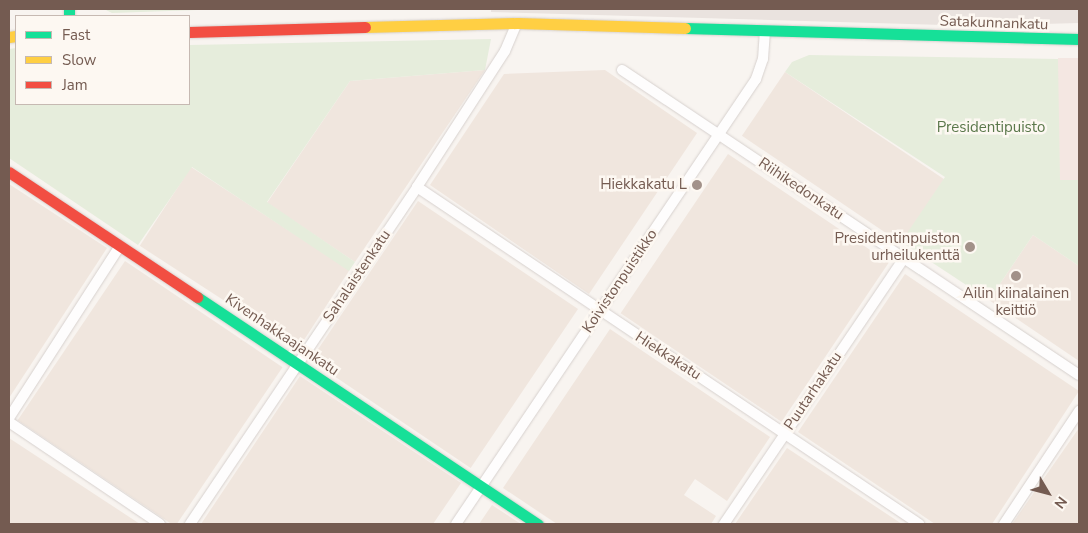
<!DOCTYPE html>
<meta charset="utf-8">
<style>
body{margin:0}
#map{position:relative;width:1088px;height:533px;overflow:hidden;background:#f8f4f0;font-family:"Nunito Sans",sans-serif}
div>[style]{position:absolute}
.residential>*{inset:0;background:#f0e6de;transform-origin:0 0}
.commercial>*{inset:0;background:#f4e7e2;transform-origin:0 0}
.industrial>*{inset:0;background:#eae3df}
.green>*{inset:0;background:#e6eddc}
.roads{filter:drop-shadow(0 0 1px #d7d1ce) drop-shadow(0 0 1px #d7d1ce)}
.street>*{height:10px;margin:-5px;padding:0 5px;transform-origin:5px;border-radius:5px;background:#fefdfd}
.fast>*{height:11px;margin:-5.5px;padding:0 5.5px;transform-origin:5.5px;border-radius:5.5px;background:#16e098}
.slow>*{height:11px;margin:-5.5px;padding:0 5.5px;transform-origin:5.5px;border-radius:5.5px;background:#ffcf43}
.jam>*{height:11px;margin:-5.5px;padding:0 5.5px;transform-origin:5.5px;border-radius:5.5px;background:#f24e42}
.dots>*{width:14px;height:14px;translate:-50% -50%;box-sizing:border-box;border:2px solid #fdf8f2;border-radius:50%}
span{translate:-50% -50%;white-space:nowrap;text-align:center;line-height:1.15;-webkit-text-stroke:5px #fdf8f2;paint-order:stroke}
.street-label{font-size:15px;color:#745b51}
.park-label{font-size:15px;color:#5b784b}
.poi-label{font-size:15px;color:#745b51}
.right{translate:-100% -50%;text-align:right}
.frame{position:absolute;inset:0;border:10px solid #745b51;pointer-events:none}
.legend{position:absolute;left:15px;top:15px;width:175px;height:90px;box-sizing:border-box;background:#fdf8f2;border:1px solid #c6b9b2;margin:0;padding:6px 9px;list-style:none;font-size:15px;color:#745b51}
.legend li{display:flex;align-items:center;gap:10px;height:25px}
.legend b{width:25px;border:1px solid #c6b9b2}
.north{position:absolute;left:1023px;top:468px;width:50px;height:50px;-webkit-text-stroke:4px #fdf8f2;paint-order:stroke;rotate:127deg;font-size:14px;font-weight:700;line-height:20px;text-align:center;color:#745b51}
.north::after{content:'';display:block;margin:auto;width:18px;height:22px;background:#745b51;clip-path:polygon(50% 0,100% 100%,50% 72%,0 100%)}
</style>
<div id="map">
<div class="residential">
<div style="clip-path:polygon(485px 70px,355px 262px,267px 203px,350px 81px)"></div>
<div style="clip-path:polygon(605px 70px,697px 133px,589px 294px,430px 185px,504px 74px)"></div>
<div style="left:785px;top:72px;width:192px;height:77px;rotate:34deg"></div>
<div style="left:728px;top:154px;width:194px;height:192px;rotate:34deg"></div>
<div style="left:191px;top:167px;width:189px;height:94px;rotate:33deg"></div>
<div style="clip-path:polygon(9px 184px,107px 248px,9px 398px)"></div>
<div style="left:418px;top:201px;width:193px;height:192px;rotate:34deg"></div>
<div style="clip-path:polygon(1033px 235px,1079px 266px,1079px 361px,989px 300px)"></div>
<div style="left:125px;top:261px;width:190px;height:192px;rotate:34deg"></div>
<div style="clip-path:polygon(905px 274px,1079px 391px,992px 524px,935px 524px,798px 432px)"></div>
<div style="clip-path:polygon(610px 329px,770px 437px,727px 501px,695px 479px,684px 495px,716px 516px,711px 524px,557px 524px,503px 488px)"></div>
<div style="clip-path:polygon(300px 376px,461px 483px,433px 524px,201px 524px)"></div>
<div style="clip-path:polygon(1079px 428px,1079px 524px,1012px 524px)"></div>
<div style="clip-path:polygon(9px 438px,140px 524px,9px 524px)"></div>
<div style="clip-path:polygon(787px 448px,902px 524px,735px 524px)"></div>
<div style="clip-path:polygon(492px 505px,521px 524px,479px 524px)"></div>
</div>
<div class="commercial">
<div style="left:1079px;top:58px;width:122px;height:21px;rotate:90deg"></div>
</div>
<div class="industrial">
<div style="clip-path:polygon(491px 9px,1079px 9px,1079px 23px,978px 26px,491px 12px)"></div>
</div>
<div class="green">
<div style="clip-path:polygon(104px 9px,226px 9px,112px 13px)"></div>
<div style="clip-path:polygon(491px 39px,485px 70px,350px 81px,267px 202px,355px 262px,349px 271px,192px 167px,138px 245px,9px 158px,9px 49px,16px 48px,16px 104px,189px 104px,189px 45px)"></div>
<div style="clip-path:polygon(809px 55px,1058px 59px,1060px 180px,1079px 180px,1079px 266px,1033px 235px,989px 300px,901px 242px,945px 177px,785px 72px,792px 62px)"></div>
</div>
<div class="roads">
<div class="street">
<div style="left:622px;top:70px;width:549px;rotate:33.72deg"></div>
<div style="left:417px;top:187px;width:605px;rotate:33.87deg"></div>
<div style="left:9px;top:418px;width:205px;rotate:-57.2deg"></div>
<div style="left:9px;top:422px;width:182px;rotate:34deg"></div>
<div style="left:190px;top:524px;width:406px;rotate:-56deg"></div>
<div style="left:417px;top:187px;width:162px;rotate:-57.1deg"></div>
<div style="left:505px;top:51px;width:30px;rotate:-67deg"></div>
<div style="left:456px;top:524px;width:537px;rotate:-56.01deg"></div>
<div style="left:756px;top:79px;width:21px;rotate:-71deg"></div>
<div style="left:763px;top:59px;width:28px;rotate:-86deg"></div>
<div style="left:724px;top:524px;width:321px;rotate:-55.9deg"></div>
<div style="left:1004px;top:524px;width:136px;rotate:-56.4deg"></div>
</div>
<div class="fast">
<div style="left:69px;top:9px;width:7px;rotate:90deg"></div>
<div style="left:685px;top:28px;width:394px;rotate:1.6deg"></div>
<div style="left:197px;top:297px;width:410px;rotate:33.7deg"></div>
</div>
<div class="slow">
<div style="left:365px;top:27px;width:152px;rotate:-1.5deg"></div>
<div style="left:517px;top:23px;width:168px;rotate:1.7deg"></div>
<div style="left:9px;top:37px;width:7px;rotate:-8deg"></div>
</div>
<div class="jam">
<div style="left:189px;top:32px;width:176px;rotate:-1.6deg"></div>
<div style="left:9px;top:172px;width:226px;rotate:33.6deg"></div>
</div>
</div>
<div class="dots">
<div style="left:697px;top:185px;background:#a29189"></div>
<div style="left:970px;top:247px;background:#a29189"></div>
<div style="left:1016px;top:276px;background:#a29189"></div>
</div>
<div class="street-label">
<span style="left:994px;top:23px;rotate:2deg">Satakunnankatu</span>
<span style="left:801px;top:189px;rotate:34deg">Riihikedonkatu</span>
<span style="left:357px;top:276px;rotate:-56deg">Sahalaistenkatu</span>
<span style="left:620px;top:281px;rotate:-56deg">Koivistonpuistikko</span>
<span style="left:282px;top:335px;rotate:34deg">Kivenhakkaajankatu</span>
<span style="left:668px;top:356px;rotate:33deg">Hiekkakatu</span>
<span style="left:813px;top:391px;rotate:-56deg">Puutarhakatu</span>
</div>
<div class="park-label">
<span style="left:991px;top:128px">Presidentipuisto</span>
</div>
<div class="poi-label">
<span class="right" style="left:687px;top:185px">Hiekkakatu L</span>
<span class="right" style="left:960px;top:247px">Presidentinpuiston<br>urheilukenttä</span>
<span style="left:1016px;top:302px">Ailin kiinalainen<br>keittiö</span>
</div>
<div class="frame"></div>
<ul class="legend">
<li><b style="height:6px;background:#16e098"></b>Fast</li>
<li><b style="height:6px;background:#ffcf43"></b>Slow</li>
<li><b style="height:6px;background:#f24e42"></b>Jam</li>
</ul>
<div class="north">N</div>
</div>
